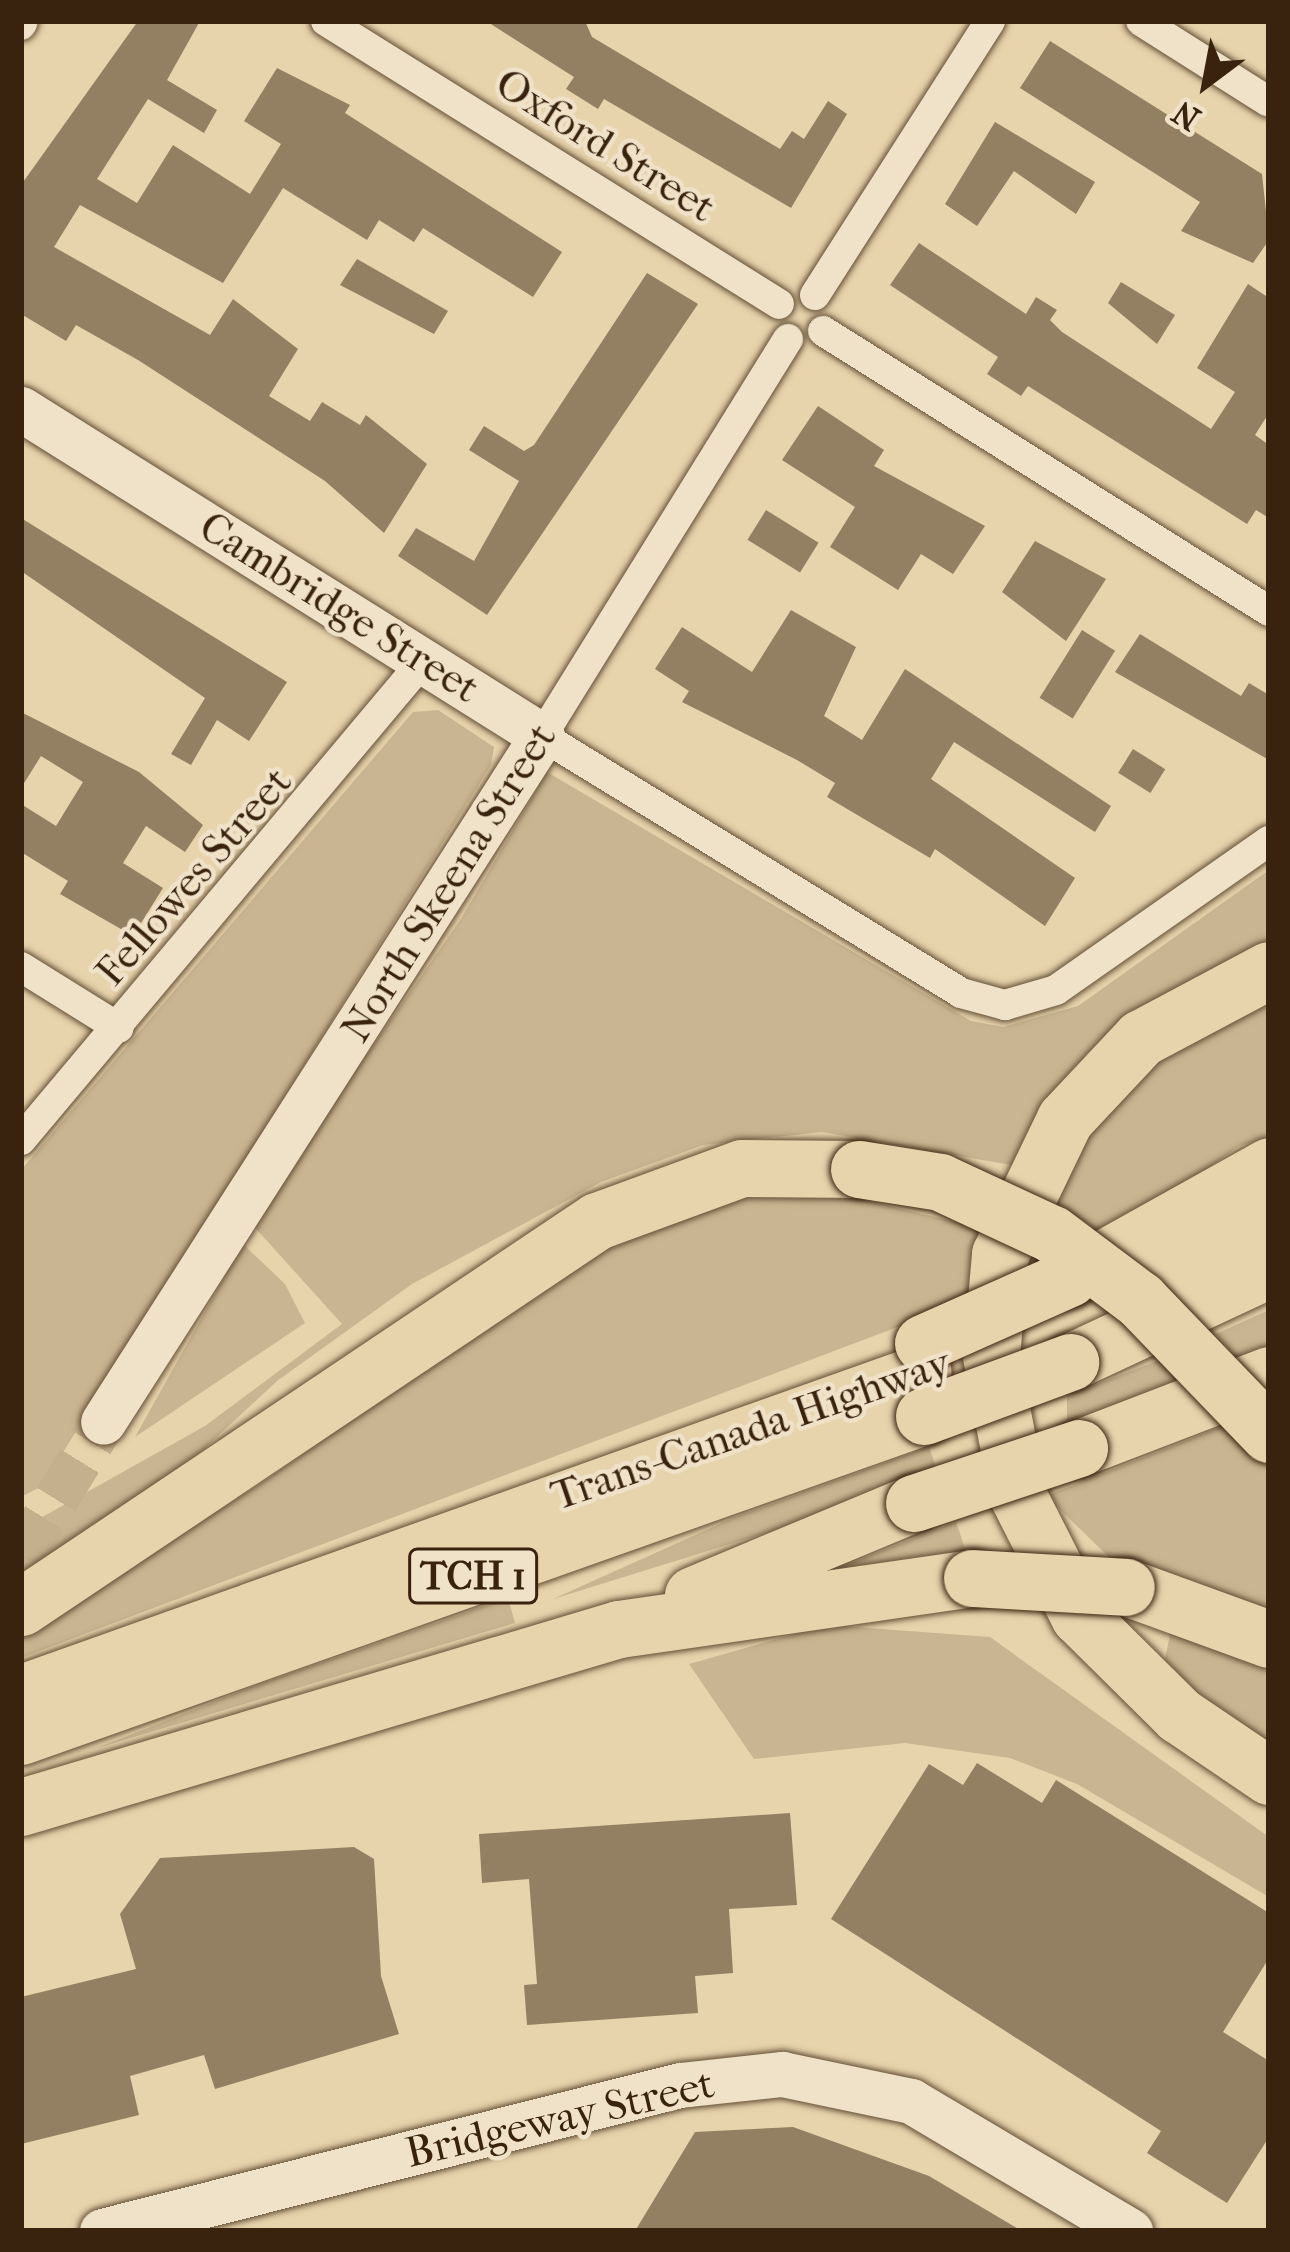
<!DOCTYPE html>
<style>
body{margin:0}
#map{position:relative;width:1290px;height:2252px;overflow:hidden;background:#e7d3ac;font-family:"IM FELL French Canon",serif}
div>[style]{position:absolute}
.green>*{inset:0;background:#c9b591}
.building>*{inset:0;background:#937f61;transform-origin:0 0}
.secondary-tunnel>*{height:45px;margin-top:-22.5px;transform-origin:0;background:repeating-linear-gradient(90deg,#c4b08d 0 45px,transparent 0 67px)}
.roads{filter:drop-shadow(0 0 3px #644f36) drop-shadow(0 0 3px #644f36)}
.street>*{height:30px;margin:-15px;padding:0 15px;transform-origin:15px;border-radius:15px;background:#efe2c9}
.secondary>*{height:45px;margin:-22.5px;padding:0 22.5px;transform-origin:22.5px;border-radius:22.5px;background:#efe2c9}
.highway>*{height:57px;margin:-28.5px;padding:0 28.5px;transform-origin:28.5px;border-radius:28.5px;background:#e7d3ac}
.bridges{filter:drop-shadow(0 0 3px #39230f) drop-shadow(0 0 3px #39230f)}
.highway-bridge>*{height:57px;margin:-28.5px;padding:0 28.5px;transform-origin:28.5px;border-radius:28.5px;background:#e7d3ac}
span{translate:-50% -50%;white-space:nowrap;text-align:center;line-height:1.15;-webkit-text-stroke:9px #efe2c9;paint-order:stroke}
.shield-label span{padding:3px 9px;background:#efe2c9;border:3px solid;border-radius:9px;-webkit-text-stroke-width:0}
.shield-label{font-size:39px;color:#39230f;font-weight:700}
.street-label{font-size:42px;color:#39230f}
.frame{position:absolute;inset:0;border:24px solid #39230f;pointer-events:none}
.north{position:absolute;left:1146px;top:24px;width:120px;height:120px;-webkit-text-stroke:9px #efe2c9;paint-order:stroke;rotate:212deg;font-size:33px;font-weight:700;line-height:48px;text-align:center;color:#39230f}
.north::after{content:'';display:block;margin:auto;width:42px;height:54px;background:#39230f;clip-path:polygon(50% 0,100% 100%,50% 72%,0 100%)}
</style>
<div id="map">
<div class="green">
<div style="clip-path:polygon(438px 710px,494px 747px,491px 765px,42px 1486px,21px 1497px,21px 1170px,413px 712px)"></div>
<div style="clip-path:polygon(547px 772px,971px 1021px,1003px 1027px,1078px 1006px,1269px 870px,1269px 950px,1011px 1165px,822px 1132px,703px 1145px,601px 1182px,412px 1284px,277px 1381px,175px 1476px,21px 1572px,21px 1529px,205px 1426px,342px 1324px,250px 1222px,461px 919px)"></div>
<div style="clip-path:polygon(1269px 991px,1269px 1137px,1239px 1146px,1110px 1238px,1042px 1193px,1125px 1077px)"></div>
<div style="clip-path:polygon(831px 1192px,985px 1229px,977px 1297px,21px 1658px,21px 1627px,256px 1487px,590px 1254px,738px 1198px)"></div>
<div style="clip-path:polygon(243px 1244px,285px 1284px,305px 1323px,135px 1437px)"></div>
<div style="clip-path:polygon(1269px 1310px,1269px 1356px,1245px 1365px,1216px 1334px)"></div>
<div style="clip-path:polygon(1162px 1359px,1188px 1386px,1067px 1433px,1067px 1396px)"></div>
<div style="clip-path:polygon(1226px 1425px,1269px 1468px,1269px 1614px,1111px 1559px,1046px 1496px)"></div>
<div style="clip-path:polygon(929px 1447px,940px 1479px,553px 1599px,733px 1518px)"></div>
<div style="clip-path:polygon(956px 1522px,967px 1554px,841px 1567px)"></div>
<div style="clip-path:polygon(508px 1598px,515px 1623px,94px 1749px,255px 1686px)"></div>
<div style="clip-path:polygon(827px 1625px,990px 1637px,1269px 1837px,1269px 1897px,1077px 1784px,1010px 1758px,905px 1743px,754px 1759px,689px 1664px)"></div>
<div style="clip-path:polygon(1172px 1625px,1269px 1664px,1269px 1758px,1161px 1678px)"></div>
</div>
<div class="building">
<div style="clip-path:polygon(138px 21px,200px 21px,167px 80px,217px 110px,204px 133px,148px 99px,97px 179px,137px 203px,173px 145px,250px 194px,281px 144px,244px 121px,277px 68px,350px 105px,345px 113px,562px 252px,533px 297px,423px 228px,414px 242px,379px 220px,367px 240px,283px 188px,223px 283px,80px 205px,54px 247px,210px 335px,233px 299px,298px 349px,269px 396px,310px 421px,322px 402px,360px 425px,366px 415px,427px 464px,384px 533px,325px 481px,138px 360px,76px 325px,66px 341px,21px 314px,21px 185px)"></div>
<div style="clip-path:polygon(486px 21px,585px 21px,592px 37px,780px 149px,792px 131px,804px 139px,828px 101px,847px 114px,791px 208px,604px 99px,598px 109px,566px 89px,574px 77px)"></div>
<div style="clip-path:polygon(1050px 41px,1262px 174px,1269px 240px,1253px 263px,1181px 231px,1200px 202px,1020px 88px)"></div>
<div style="clip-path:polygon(995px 122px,1095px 182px,1076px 214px,1014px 171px,977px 226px,945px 204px)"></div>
<div style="clip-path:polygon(919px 243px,1026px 314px,1036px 297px,1057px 310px,1050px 320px,1062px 332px,1211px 429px,1235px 392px,1197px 368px,1248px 284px,1269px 298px,1269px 413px,1255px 435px,1269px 445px,1269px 518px,1256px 510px,1247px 524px,1028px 386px,1021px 396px,987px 374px,998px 357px,890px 285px)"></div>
<div style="clip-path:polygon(357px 259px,448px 311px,434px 334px,340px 285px)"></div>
<div style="clip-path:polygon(647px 273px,698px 304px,487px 615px,398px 556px,416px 528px,474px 561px,519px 481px,469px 450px,484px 426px,524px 451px,534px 445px)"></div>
<div style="clip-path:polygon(1121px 282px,1175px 315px,1157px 344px,1108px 303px)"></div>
<div style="clip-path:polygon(818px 406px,884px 450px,874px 466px,985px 526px,953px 574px,921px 554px,898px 590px,830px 547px,855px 507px,782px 460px)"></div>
<div style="left:766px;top:510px;width:62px;height:35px;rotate:32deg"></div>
<div style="clip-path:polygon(21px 518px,287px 682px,249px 741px,217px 720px,191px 765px,171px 754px,205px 698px,21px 571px)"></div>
<div style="clip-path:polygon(1035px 541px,1106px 579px,1066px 641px,1002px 592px)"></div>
<div style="clip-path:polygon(791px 610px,856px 647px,824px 716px,862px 740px,905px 669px,1111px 806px,1095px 832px,954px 742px,931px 779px,1075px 878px,1045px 926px,935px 849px,930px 858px,827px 797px,835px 783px,797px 760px,682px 702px,689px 691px,655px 669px,682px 627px,752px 672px)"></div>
<div style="left:1082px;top:630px;width:39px;height:80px;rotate:32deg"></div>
<div style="clip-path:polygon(1140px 634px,1241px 696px,1249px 683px,1269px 695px,1269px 760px,1115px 672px)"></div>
<div style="clip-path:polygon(21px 712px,139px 772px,203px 825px,185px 852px,146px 826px,123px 863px,163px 888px,133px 936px,60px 894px,68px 881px,21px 852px,21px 804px,56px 826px,83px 782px,41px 756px,21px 788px)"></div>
<div style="left:1133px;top:749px;width:38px;height:28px;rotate:32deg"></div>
<div style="clip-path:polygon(977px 1763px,1042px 1803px,1056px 1780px,1269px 1913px,1269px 1958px,1223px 2032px,1269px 2061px,1269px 2137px,1227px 2203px,1147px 2153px,1161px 2131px,831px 1919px,929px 1764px,963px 1785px)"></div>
<div style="clip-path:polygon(790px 1813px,797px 1905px,729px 1909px,733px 1973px,695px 1976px,698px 2013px,527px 2025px,524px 1985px,537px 1984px,529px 1879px,482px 1883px,479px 1834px)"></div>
<div style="clip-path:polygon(354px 1847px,374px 1859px,381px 1976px,399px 2034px,215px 2089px,204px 2055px,130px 2076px,139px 2115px,21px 2144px,21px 1997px,136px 1969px,120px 1914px,160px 1858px)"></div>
<div style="clip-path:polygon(793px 2127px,929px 2176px,1022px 2231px,635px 2231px,695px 2132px)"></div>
</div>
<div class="secondary-tunnel">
<div style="left:21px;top:1556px;width:157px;rotate:-58.5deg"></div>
</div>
<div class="roads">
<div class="street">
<div style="left:326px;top:21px;width:534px;rotate:31.99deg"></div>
<div style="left:1141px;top:21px;width:151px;rotate:32.3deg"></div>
<div style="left:21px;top:25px;width:4px;rotate:-63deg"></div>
<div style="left:815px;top:295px;width:325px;rotate:-57.4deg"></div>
<div style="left:823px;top:331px;width:527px;rotate:32.12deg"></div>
<div style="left:788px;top:339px;width:467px;rotate:121.8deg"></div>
<div style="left:542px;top:736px;width:492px;rotate:31.5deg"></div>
<div style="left:961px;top:993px;width:46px;rotate:15.3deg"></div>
<div style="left:1005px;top:1005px;width:53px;rotate:-16.4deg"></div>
<div style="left:1056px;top:990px;width:260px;rotate:-35deg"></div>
<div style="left:21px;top:967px;width:115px;rotate:31.9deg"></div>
<div style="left:21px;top:1140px;width:625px;rotate:-49.99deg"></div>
</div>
<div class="secondary">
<div style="left:21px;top:409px;width:615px;rotate:32.11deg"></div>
<div style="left:542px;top:736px;width:814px;rotate:122.62deg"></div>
<div style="left:102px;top:2231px;width:596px;rotate:-14.18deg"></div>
<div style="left:680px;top:2085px;width:103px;rotate:-6.2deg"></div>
<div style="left:782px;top:2074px;width:132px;rotate:11.8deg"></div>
<div style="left:911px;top:2101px;width:255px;rotate:30.7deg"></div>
</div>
<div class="highway">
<div style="left:1269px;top:970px;width:145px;rotate:152deg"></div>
<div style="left:1141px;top:1038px;width:111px;rotate:133.2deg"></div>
<div style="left:1065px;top:1119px;width:150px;rotate:115.7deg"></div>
<div style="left:1000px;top:1254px;width:102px;rotate:95deg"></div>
<div style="left:991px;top:1356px;width:143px;rotate:79.1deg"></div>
<div style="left:1018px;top:1496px;width:135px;rotate:63.1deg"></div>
<div style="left:1079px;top:1616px;width:141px;rotate:44.7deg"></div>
<div style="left:1179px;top:1715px;width:109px;rotate:34.1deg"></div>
<div style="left:1069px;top:1278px;width:229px;rotate:-29.2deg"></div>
<div style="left:1133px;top:1286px;width:152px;rotate:-26.6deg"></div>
<div style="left:1070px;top:1362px;width:220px;rotate:-25deg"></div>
<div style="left:1079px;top:1448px;width:204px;rotate:-21deg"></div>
<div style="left:1126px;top:1587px;width:152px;rotate:20deg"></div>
<div style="left:693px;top:1595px;width:239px;rotate:-22.6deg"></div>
<div style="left:21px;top:1607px;width:693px;rotate:-33.83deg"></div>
<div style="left:597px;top:1221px;width:154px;rotate:-20.1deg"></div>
<div style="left:742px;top:1168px;width:117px;rotate:0.5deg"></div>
<div style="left:21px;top:1693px;width:957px;rotate:-19.59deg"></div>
<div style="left:21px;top:1736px;width:958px;rotate:-19.51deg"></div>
<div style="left:21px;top:1807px;width:624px;rotate:-16.58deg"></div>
<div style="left:619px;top:1629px;width:357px;rotate:-8.2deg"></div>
</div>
</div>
<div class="bridges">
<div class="highway-bridge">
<div style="left:859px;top:1169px;width:82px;rotate:9.1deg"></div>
<div style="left:940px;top:1182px;width:123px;rotate:24.9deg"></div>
<div style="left:1052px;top:1234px;width:110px;rotate:36.9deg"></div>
<div style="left:1140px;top:1300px;width:186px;rotate:46.1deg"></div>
<div style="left:923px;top:1343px;width:160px;rotate:-24deg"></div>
<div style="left:924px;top:1416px;width:156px;rotate:-20.3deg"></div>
<div style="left:914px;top:1503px;width:174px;rotate:-18.4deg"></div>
<div style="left:972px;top:1578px;width:154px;rotate:3.3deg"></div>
</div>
</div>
<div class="shield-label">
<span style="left:473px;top:1576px">TCH 1</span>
</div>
<div class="street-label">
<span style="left:605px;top:146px;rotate:32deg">Oxford Street</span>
<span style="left:339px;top:608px;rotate:32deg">Cambridge Street</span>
<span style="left:194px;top:877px;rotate:-49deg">Fellowes Street</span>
<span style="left:449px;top:883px;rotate:-58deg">North Skeena Street</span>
<span style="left:751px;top:1430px;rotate:-19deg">Trans-Canada Highway</span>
<span style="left:560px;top:2119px;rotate:-13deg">Bridgeway Street</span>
</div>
<div class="frame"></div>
<div class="north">N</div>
</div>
